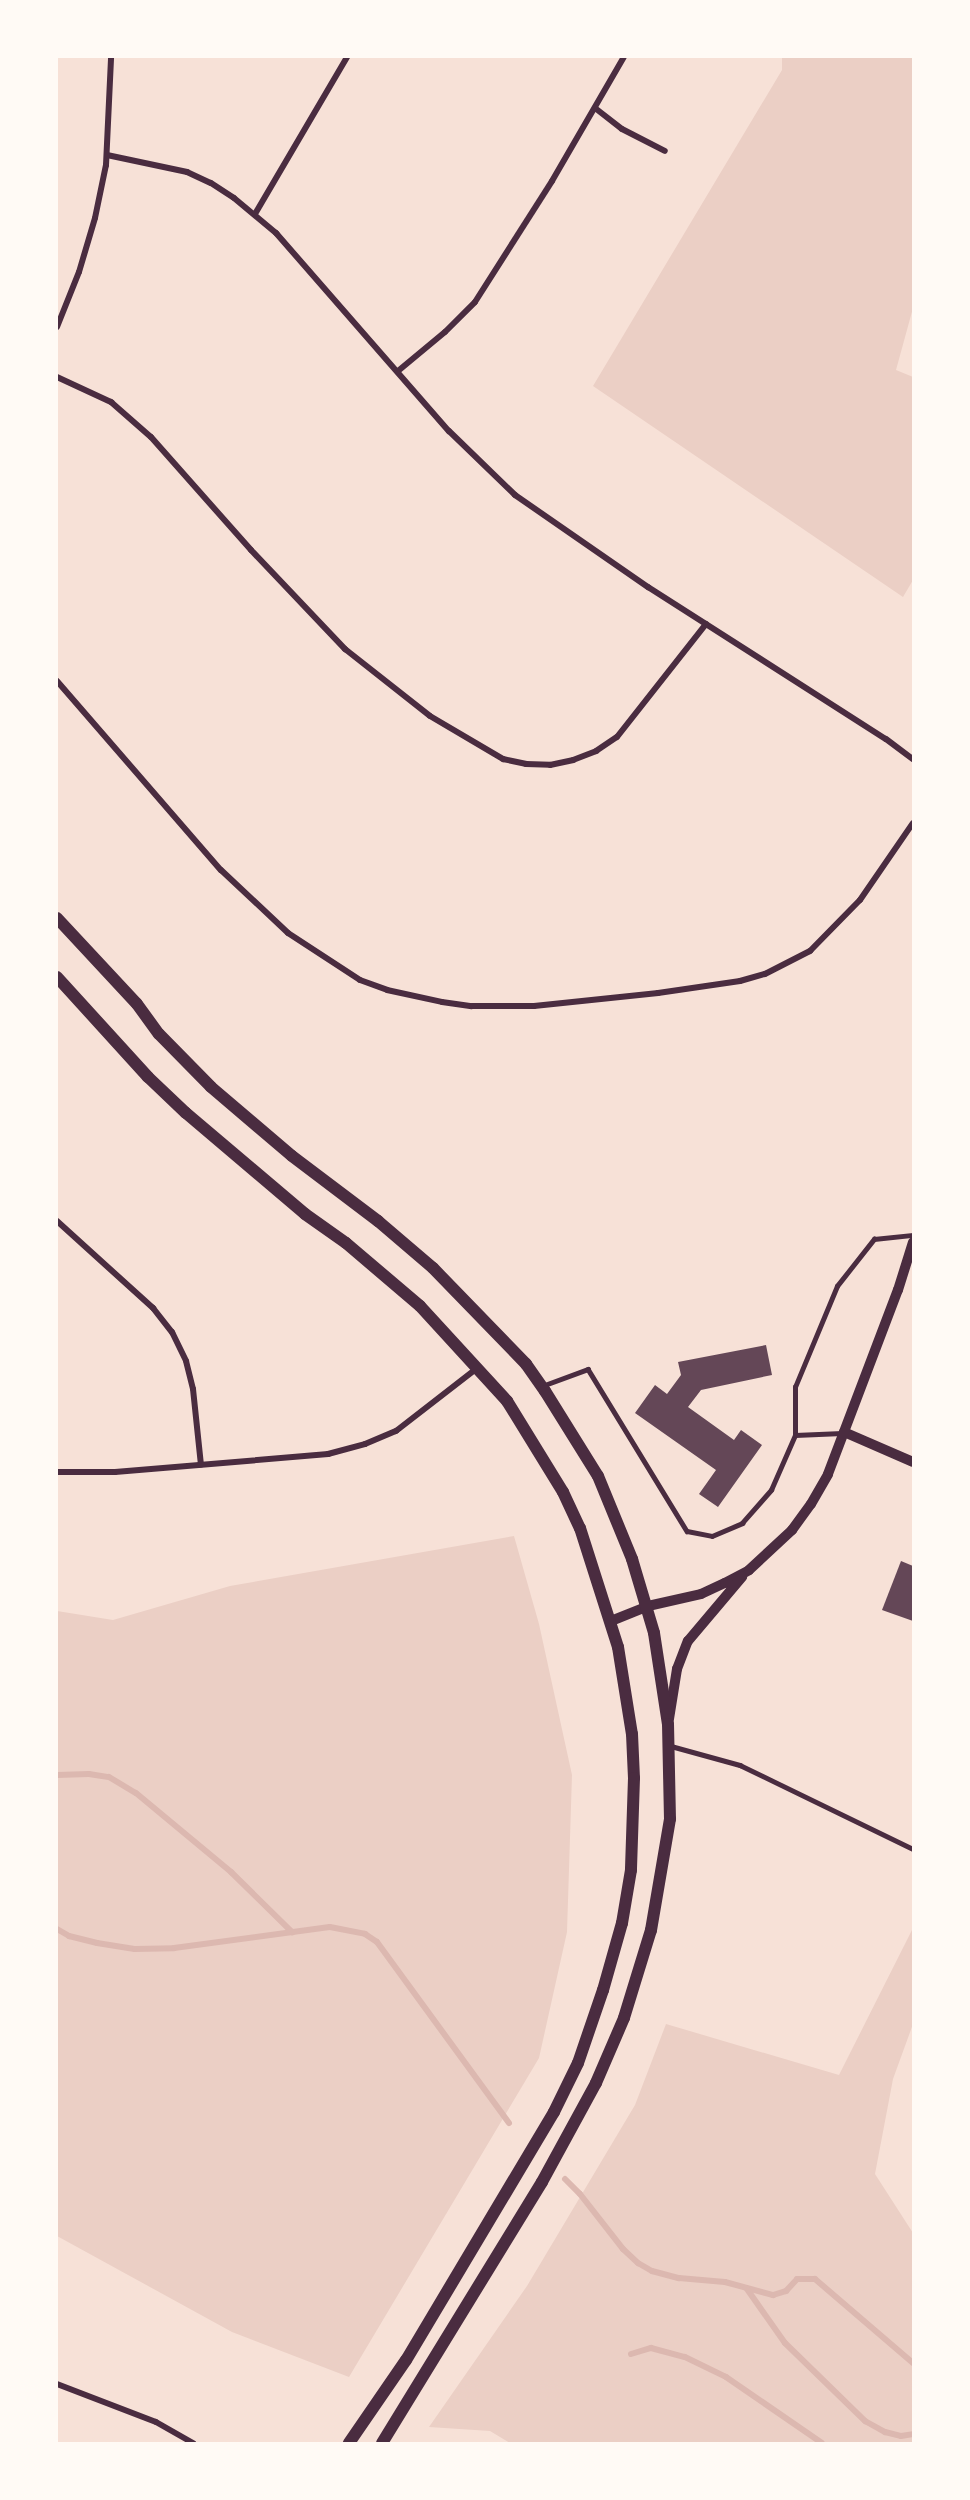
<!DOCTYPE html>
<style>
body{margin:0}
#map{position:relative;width:970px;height:2500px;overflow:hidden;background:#f7e1d7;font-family:"Asap Condensed",sans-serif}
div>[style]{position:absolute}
.green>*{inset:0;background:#ebcfc5}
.stream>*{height:6px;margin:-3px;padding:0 3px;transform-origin:3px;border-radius:3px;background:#dcb8b0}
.building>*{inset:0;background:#644757}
.service>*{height:4.5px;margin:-2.25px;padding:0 2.25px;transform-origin:2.25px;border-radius:2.25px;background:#4a2c40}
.minor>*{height:6px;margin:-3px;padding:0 3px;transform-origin:3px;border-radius:3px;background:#4a2c40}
.tertiary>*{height:10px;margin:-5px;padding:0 5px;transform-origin:5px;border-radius:5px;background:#4a2c40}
.secondary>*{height:12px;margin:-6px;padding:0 6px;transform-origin:6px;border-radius:6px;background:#4a2c40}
span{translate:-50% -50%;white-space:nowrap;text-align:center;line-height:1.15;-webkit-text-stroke:5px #fffaf5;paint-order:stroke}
.frame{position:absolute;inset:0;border:58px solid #fffaf5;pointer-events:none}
</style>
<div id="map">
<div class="green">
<div style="clip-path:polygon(782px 57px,913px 57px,913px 308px,896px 370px,913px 377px,913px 580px,903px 597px,593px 386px,782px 70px)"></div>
<div style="clip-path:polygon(514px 1536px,539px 1624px,572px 1775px,567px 1932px,539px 2058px,349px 2377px,232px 2332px,57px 2236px,57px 1611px,113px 1620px,230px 1586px)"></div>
<div style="clip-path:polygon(913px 1928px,913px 2024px,893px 2079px,875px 2174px,913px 2233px,913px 2443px,510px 2443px,490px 2431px,429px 2427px,527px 2286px,635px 2105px,666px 2024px,839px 2075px)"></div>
</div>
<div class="stream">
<div style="left:57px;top:1775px;width:32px;rotate:-2deg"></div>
<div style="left:89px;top:1774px;width:20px;rotate:9deg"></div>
<div style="left:109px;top:1777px;width:31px;rotate:31deg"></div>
<div style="left:136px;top:1793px;width:124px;rotate:39.7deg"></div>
<div style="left:231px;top:1872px;width:86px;rotate:44.5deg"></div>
<div style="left:57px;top:1929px;width:14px;rotate:30deg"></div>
<div style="left:69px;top:1936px;width:29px;rotate:14deg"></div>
<div style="left:97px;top:1943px;width:38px;rotate:9deg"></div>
<div style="left:135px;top:1949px;width:39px;rotate:-1deg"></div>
<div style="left:174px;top:1948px;width:157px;rotate:-7.7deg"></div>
<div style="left:330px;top:1927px;width:36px;rotate:11deg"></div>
<div style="left:365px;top:1934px;width:14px;rotate:34deg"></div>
<div style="left:377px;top:1942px;width:224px;rotate:53.9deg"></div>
<div style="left:565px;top:2179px;width:21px;rotate:45deg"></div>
<div style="left:580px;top:2194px;width:70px;rotate:52deg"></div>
<div style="left:623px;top:2249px;width:21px;rotate:43deg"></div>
<div style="left:638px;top:2263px;width:16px;rotate:30deg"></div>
<div style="left:652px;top:2271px;width:28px;rotate:15deg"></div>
<div style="left:679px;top:2278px;width:46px;rotate:5deg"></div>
<div style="left:725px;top:2282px;width:50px;rotate:15.2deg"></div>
<div style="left:773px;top:2295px;width:14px;rotate:-17deg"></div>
<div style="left:786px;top:2291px;width:16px;rotate:-47deg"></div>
<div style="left:797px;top:2279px;width:18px"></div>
<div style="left:815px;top:2279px;width:129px;rotate:40.6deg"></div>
<div style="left:747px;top:2289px;width:66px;rotate:54.9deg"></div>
<div style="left:785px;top:2343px;width:112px;rotate:44.3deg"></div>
<div style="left:865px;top:2421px;width:23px;rotate:29deg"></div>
<div style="left:885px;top:2432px;width:16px;rotate:14deg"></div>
<div style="left:901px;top:2436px;width:12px;rotate:-9deg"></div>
<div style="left:631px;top:2354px;width:21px;rotate:-17deg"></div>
<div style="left:651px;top:2348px;width:35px;rotate:15deg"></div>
<div style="left:685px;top:2357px;width:46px;rotate:26deg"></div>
<div style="left:726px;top:2377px;width:116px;rotate:34.5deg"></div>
</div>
<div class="building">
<div style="clip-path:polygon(766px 1345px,772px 1375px,701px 1390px,688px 1407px,734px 1440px,741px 1430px,762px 1445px,718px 1507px,699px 1494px,716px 1470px,635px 1413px,655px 1385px,667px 1394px,681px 1375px,678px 1362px)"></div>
<div style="clip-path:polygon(901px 1561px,913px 1566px,913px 1621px,882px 1610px)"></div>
</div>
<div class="service">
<div style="left:542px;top:1386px;width:49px;rotate:-20.3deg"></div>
<div style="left:588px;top:1369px;width:190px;rotate:58.6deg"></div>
<div style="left:687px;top:1531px;width:25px;rotate:11deg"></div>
<div style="left:712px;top:1536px;width:33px;rotate:-23deg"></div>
<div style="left:742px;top:1523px;width:44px;rotate:-48.7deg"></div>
<div style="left:771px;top:1490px;width:60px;rotate:-66.4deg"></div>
<div style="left:795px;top:1435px;width:48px;rotate:-90deg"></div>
<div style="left:795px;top:1387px;width:109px;rotate:-67.4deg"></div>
<div style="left:837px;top:1286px;width:60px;rotate:-51.8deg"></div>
<div style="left:874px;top:1239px;width:39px;rotate:-6deg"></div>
<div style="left:795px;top:1435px;width:47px;rotate:-2.4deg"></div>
<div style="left:671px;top:1746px;width:72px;rotate:15.4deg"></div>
<div style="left:740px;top:1765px;width:192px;rotate:25.9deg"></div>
</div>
<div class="minor">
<div style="left:595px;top:108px;width:34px;rotate:38deg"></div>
<div style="left:622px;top:129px;width:48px;rotate:27.1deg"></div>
<div style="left:107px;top:155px;width:82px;rotate:12deg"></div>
<div style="left:187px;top:172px;width:26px;rotate:25deg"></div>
<div style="left:211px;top:183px;width:27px;rotate:33deg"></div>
<div style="left:234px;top:198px;width:55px;rotate:39.8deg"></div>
<div style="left:276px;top:233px;width:263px;rotate:48.9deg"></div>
<div style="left:449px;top:431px;width:92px;rotate:44.1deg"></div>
<div style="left:515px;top:495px;width:162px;rotate:34.7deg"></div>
<div style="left:648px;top:587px;width:282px;rotate:32.6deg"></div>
<div style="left:886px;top:739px;width:34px;rotate:37deg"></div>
<div style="left:255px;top:214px;width:182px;rotate:-59.6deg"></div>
<div style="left:57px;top:327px;width:59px;rotate:-68.2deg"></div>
<div style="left:79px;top:272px;width:56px;rotate:-73.5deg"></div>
<div style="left:95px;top:218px;width:54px;rotate:-78.3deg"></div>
<div style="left:106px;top:165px;width:108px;rotate:-87.3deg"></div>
<div style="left:398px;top:371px;width:61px;rotate:-39.7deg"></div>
<div style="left:445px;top:332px;width:42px;rotate:-45deg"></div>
<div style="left:475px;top:302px;width:143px;rotate:-57.5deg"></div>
<div style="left:552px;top:181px;width:143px;rotate:-59.9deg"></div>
<div style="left:57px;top:377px;width:60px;rotate:24.8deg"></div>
<div style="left:111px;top:402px;width:53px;rotate:41.2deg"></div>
<div style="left:151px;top:437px;width:151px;rotate:48.5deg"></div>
<div style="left:251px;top:550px;width:137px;rotate:46.5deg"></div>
<div style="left:345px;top:649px;width:108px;rotate:38.2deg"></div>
<div style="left:430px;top:716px;width:85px;rotate:30.5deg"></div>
<div style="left:503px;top:759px;width:24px;rotate:12deg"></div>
<div style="left:526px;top:764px;width:24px;rotate:2deg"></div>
<div style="left:550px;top:765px;width:24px;rotate:-12deg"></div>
<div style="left:573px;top:760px;width:25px;rotate:-21deg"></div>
<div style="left:596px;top:751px;width:25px;rotate:-34deg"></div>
<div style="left:617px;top:737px;width:144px;rotate:-51.8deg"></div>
<div style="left:57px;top:681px;width:250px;rotate:49.1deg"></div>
<div style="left:221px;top:870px;width:92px;rotate:43.2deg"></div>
<div style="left:288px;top:933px;width:86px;rotate:33.1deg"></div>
<div style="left:360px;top:980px;width:29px;rotate:20deg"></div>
<div style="left:387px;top:990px;width:56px;rotate:12.3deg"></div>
<div style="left:442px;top:1002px;width:30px;rotate:8deg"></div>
<div style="left:472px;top:1006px;width:62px"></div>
<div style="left:534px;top:1006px;width:125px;rotate:-6deg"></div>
<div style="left:658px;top:993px;width:83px;rotate:-8.3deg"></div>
<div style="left:740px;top:981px;width:26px;rotate:-16deg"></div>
<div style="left:765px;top:974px;width:51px;rotate:-27.1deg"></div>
<div style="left:810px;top:951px;width:71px;rotate:-45.6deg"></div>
<div style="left:860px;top:900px;width:93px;rotate:-55.5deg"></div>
<div style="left:57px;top:1221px;width:130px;rotate:42.2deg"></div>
<div style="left:153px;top:1308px;width:31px;rotate:52deg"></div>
<div style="left:172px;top:1332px;width:32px;rotate:64deg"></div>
<div style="left:186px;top:1361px;width:29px;rotate:76deg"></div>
<div style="left:193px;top:1389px;width:76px;rotate:84deg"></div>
<div style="left:57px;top:1472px;width:58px"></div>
<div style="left:115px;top:1472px;width:214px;rotate:-4.8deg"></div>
<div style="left:328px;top:1454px;width:38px;rotate:-15deg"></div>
<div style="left:365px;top:1444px;width:34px;rotate:-23deg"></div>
<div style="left:396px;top:1431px;width:101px;rotate:-37.8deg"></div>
<div style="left:57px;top:2384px;width:106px;rotate:21deg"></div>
<div style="left:156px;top:2422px;width:43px;rotate:29.6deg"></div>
</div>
<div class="tertiary">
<div style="left:844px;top:1432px;width:75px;rotate:23.5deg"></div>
<div style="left:611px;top:1621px;width:40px;rotate:-22deg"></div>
<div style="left:648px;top:1606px;width:54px;rotate:-12.8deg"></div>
<div style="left:701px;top:1594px;width:26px;rotate:-25deg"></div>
<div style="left:725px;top:1583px;width:27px;rotate:-28deg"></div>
<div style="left:749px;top:1570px;width:59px;rotate:-42.9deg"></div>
<div style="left:792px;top:1530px;width:32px;rotate:-54deg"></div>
<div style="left:811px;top:1504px;width:34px;rotate:-60deg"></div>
<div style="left:828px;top:1474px;width:197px;rotate:-69.2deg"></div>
<div style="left:898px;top:1290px;width:50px;rotate:-72.6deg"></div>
<div style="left:669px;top:1719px;width:51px;rotate:-80.9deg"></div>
<div style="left:677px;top:1669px;width:30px;rotate:-69deg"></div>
<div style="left:688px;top:1641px;width:84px;rotate:-49.8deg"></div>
</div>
<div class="secondary">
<div style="left:57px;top:918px;width:117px;rotate:47.1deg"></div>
<div style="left:137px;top:1004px;width:37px;rotate:54deg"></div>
<div style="left:159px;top:1034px;width:74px;rotate:45.5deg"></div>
<div style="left:211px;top:1087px;width:106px;rotate:40.4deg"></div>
<div style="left:292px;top:1156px;width:108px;rotate:37.1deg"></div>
<div style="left:378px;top:1221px;width:72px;rotate:40.5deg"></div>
<div style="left:433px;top:1268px;width:134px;rotate:45.9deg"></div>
<div style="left:526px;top:1364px;width:33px;rotate:55deg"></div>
<div style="left:545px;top:1391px;width:100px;rotate:58.1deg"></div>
<div style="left:598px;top:1476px;width:90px;rotate:67.7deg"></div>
<div style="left:632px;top:1559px;width:77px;rotate:73.4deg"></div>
<div style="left:654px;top:1633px;width:92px;rotate:81.3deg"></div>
<div style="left:668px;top:1724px;width:95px;rotate:88.8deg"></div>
<div style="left:670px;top:1819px;width:113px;rotate:99.7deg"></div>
<div style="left:651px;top:1930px;width:92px;rotate:107.1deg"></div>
<div style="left:624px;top:2018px;width:71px;rotate:113.3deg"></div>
<div style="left:596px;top:2083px;width:113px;rotate:118.6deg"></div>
<div style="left:542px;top:2182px;width:306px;rotate:121.5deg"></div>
<div style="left:57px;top:977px;width:135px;rotate:47.7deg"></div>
<div style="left:148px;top:1077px;width:52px;rotate:43.5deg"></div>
<div style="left:186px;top:1113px;width:156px;rotate:40.3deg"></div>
<div style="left:305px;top:1214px;width:50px;rotate:35.3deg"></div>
<div style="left:346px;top:1243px;width:97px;rotate:40.4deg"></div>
<div style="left:420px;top:1306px;width:129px;rotate:47.5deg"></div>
<div style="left:507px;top:1401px;width:107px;rotate:58.4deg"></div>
<div style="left:563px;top:1492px;width:40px;rotate:65deg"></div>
<div style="left:580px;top:1528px;width:125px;rotate:72.3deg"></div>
<div style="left:618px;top:1647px;width:88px;rotate:80.9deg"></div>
<div style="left:632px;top:1734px;width:44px;rotate:87.4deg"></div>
<div style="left:634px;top:1778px;width:92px;rotate:91.9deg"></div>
<div style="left:631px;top:1870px;width:54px;rotate:99.6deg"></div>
<div style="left:622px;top:1923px;width:70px;rotate:105.8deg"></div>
<div style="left:603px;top:1990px;width:77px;rotate:108.9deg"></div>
<div style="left:578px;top:2063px;width:55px;rotate:116.1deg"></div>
<div style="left:554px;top:2112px;width:289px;rotate:120.8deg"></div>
<div style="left:406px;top:2360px;width:101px;rotate:124.5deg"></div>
</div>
<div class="frame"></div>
</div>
